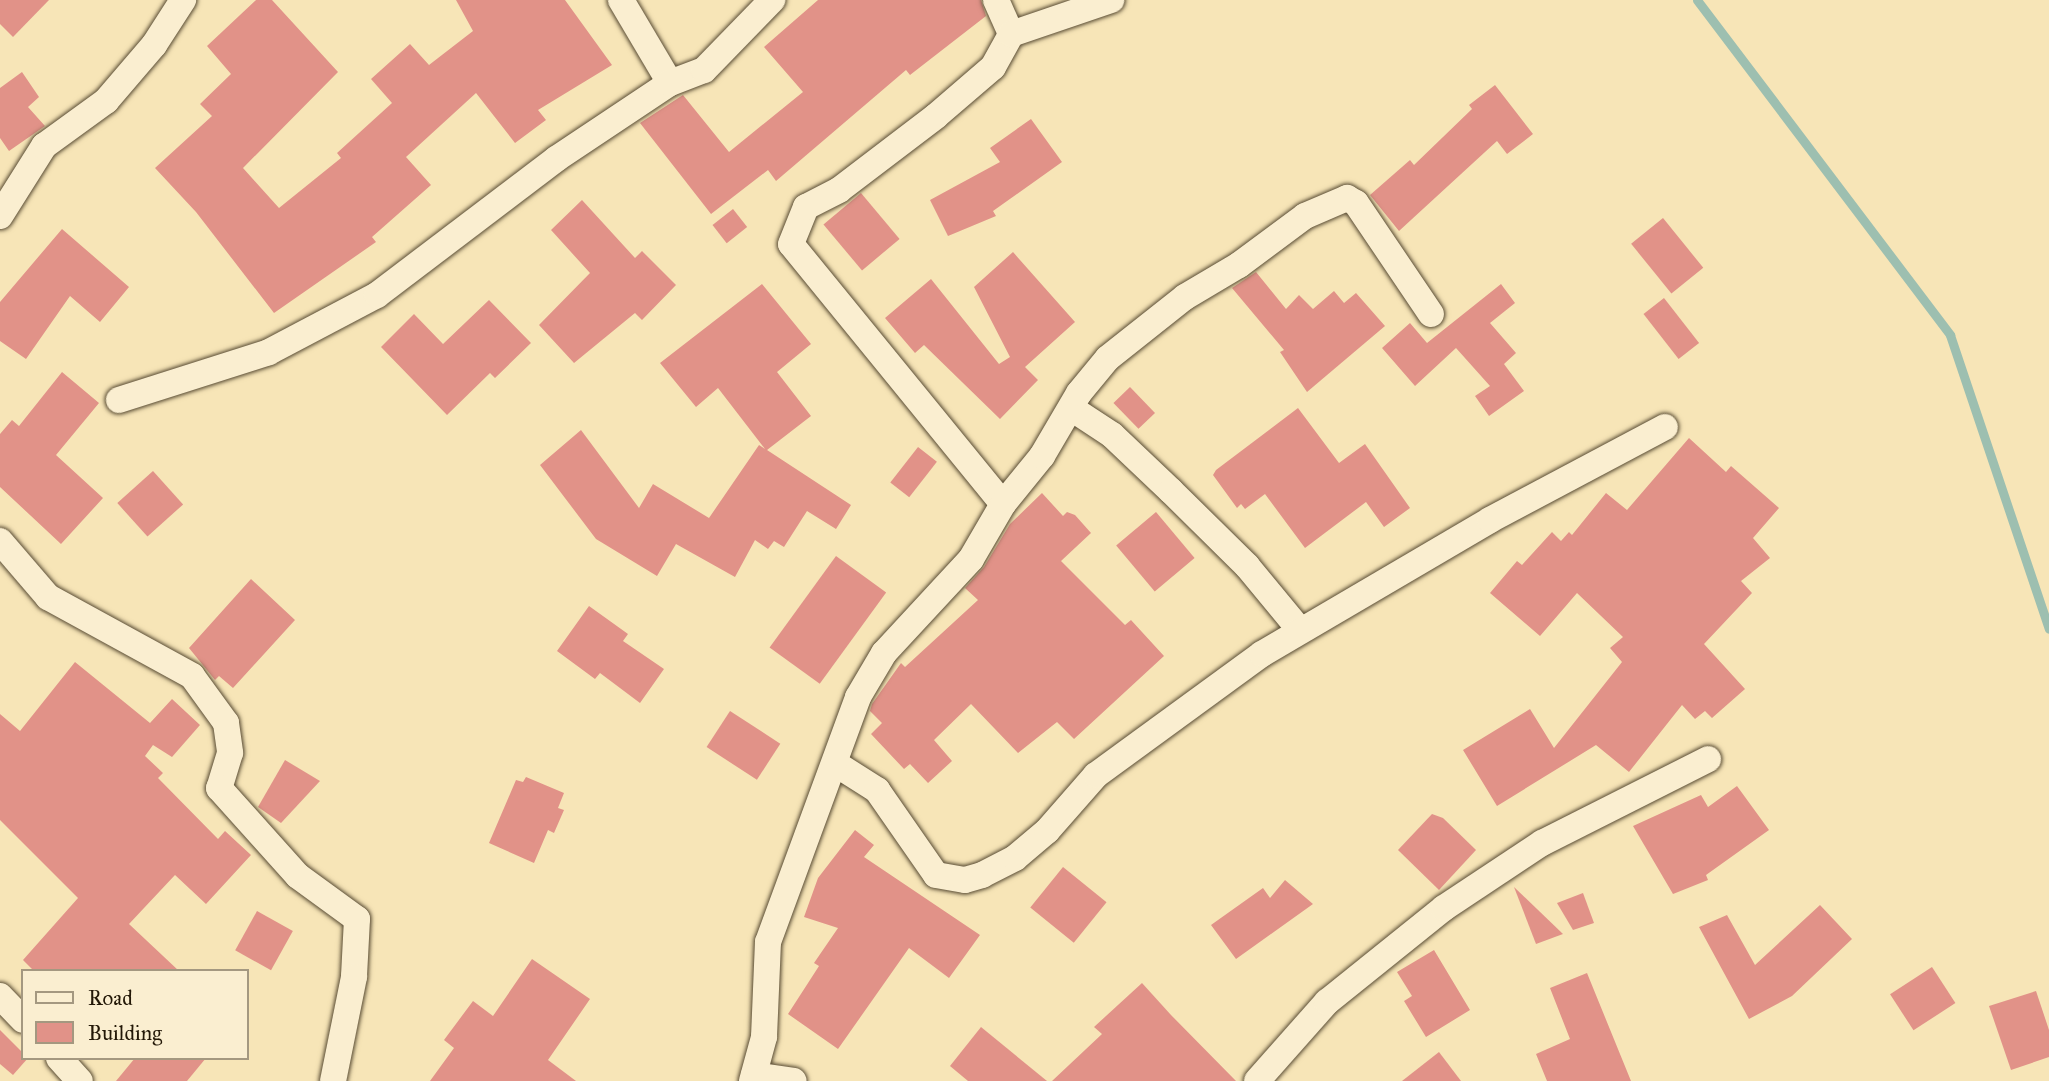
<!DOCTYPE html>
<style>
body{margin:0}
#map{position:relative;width:2049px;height:1081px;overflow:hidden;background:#f7e5b7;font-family:"IM FELL Great Primer",serif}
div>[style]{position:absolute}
.stream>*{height:9px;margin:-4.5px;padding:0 4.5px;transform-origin:4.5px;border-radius:4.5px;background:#9dbfb0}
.building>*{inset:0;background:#e19288;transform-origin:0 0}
.roads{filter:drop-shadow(0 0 2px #584b33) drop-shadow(0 0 2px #584b33)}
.street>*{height:26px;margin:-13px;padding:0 13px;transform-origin:13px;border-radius:13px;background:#faeed0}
span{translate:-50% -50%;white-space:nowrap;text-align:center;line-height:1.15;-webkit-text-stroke:6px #faeed0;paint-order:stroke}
.legend{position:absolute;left:21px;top:969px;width:228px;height:91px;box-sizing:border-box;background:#faeed0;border:2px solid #a49880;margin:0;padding:9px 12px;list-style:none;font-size:21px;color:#231807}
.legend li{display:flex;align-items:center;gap:14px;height:35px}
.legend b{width:35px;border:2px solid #a49880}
</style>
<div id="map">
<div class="stream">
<div style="left:1697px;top:0;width:420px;rotate:52.9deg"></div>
<div style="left:1950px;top:335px;width:310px;rotate:71.4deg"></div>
</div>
<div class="building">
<div style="clip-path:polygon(0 0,49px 0,13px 37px,0 24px)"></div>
<div style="clip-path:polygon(256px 0,272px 0,338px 72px,243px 168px,279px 208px,341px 158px,337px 153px,392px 103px,371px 79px,410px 44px,429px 65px,473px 31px,456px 0,565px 0,612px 65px,538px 110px,546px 120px,515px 143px,476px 93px,406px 157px,431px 185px,372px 237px,376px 242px,274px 313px,196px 212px,155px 168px,212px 116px,200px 104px,231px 74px,207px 46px)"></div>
<div style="clip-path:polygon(818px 0,981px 0,986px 16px,910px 75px,906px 70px,776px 181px,768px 170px,711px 214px,640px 123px,683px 95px,729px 152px,803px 92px,764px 47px)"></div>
<div style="clip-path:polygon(22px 72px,39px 97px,28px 107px,45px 126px,9px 151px,0 138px,0 88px)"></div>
<div style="clip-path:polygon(1495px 85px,1533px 134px,1507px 154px,1497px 141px,1399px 231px,1370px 195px,1410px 160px,1414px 165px,1472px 109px,1469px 105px)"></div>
<div style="clip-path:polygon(1031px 119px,1062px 162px,993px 211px,996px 216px,948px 236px,930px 200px,1000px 162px,990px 148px)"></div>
<div style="left:861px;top:193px;width:60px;height:49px;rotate:50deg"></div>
<div style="clip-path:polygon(582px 200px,635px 258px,642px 251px,676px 285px,642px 320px,635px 313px,574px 363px,539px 325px,590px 273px,551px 230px)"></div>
<div style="left:733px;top:209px;width:23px;height:26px;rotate:52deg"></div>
<div style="left:1663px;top:218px;width:64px;height:41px;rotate:51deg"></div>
<div style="clip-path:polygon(62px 229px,129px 287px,100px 322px,70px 296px,26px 359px,0 341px,0 302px)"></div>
<div style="clip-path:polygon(1013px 252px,1075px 322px,1025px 367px,1038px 380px,1000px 419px,924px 345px,915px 353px,885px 318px,931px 279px,999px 364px,1010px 357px,974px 287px)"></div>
<div style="clip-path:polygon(1256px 272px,1286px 309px,1299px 295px,1313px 309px,1334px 291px,1344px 303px,1356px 293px,1385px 326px,1307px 392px,1280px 352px,1284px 350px,1232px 288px)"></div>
<div style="clip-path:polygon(762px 284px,811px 344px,777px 372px,811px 416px,767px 450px,851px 505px,836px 529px,807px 511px,784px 547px,774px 541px,768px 549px,755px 540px,735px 577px,676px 544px,657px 576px,596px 539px,540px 465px,581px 430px,639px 508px,653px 484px,709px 518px,759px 445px,765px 449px,718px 388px,696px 407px,660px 363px)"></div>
<div style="clip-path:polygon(1501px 284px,1515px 303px,1490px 323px,1516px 353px,1504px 364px,1524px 391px,1489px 416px,1475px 396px,1490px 386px,1456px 348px,1415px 386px,1382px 348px,1410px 323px,1427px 343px)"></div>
<div style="left:1664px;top:298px;width:57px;height:26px;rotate:52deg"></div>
<div style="clip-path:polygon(489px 300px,531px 343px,495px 378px,490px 373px,447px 415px,381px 347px,414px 314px,443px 344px)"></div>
<div style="clip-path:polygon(62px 372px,99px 403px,56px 455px,103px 498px,61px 544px,0 487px,0 434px,12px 420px,19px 426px)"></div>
<div style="left:1130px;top:387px;width:36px;height:23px;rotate:46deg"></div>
<div style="clip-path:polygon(1298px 408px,1339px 463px,1365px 444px,1410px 508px,1384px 527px,1366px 502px,1305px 548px,1265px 494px,1245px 509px,1241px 504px,1237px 508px,1213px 475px,1216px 470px)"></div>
<div style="clip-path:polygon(1689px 438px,1726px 472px,1731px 466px,1779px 508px,1753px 538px,1770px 558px,1741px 581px,1752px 593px,1704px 644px,1745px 689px,1712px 718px,1705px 711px,1695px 719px,1682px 705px,1629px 772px,1596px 745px,1497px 806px,1463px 750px,1530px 709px,1554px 748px,1622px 662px,1610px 648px,1623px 637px,1577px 593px,1540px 636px,1490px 593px,1517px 561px,1522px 565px,1552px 532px,1561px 541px,1569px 532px,1572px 535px,1606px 493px,1627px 510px)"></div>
<div style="left:918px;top:447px;width:24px;height:45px;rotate:38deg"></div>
<div style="left:153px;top:471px;width:45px;height:48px;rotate:48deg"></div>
<div style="clip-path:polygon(1042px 493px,1063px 516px,1067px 512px,1075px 515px,1091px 533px,1061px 561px,1125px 625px,1131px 620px,1164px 656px,1074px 739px,1057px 722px,1018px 753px,971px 704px,934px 740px,952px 761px,928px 783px,910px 764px,904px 769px,871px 734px,882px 723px,870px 711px,872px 704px,901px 663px,905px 667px,978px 600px,965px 588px,984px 567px,1010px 524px)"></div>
<div style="left:1156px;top:512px;width:60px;height:52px;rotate:50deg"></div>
<div style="left:836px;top:556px;width:62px;height:113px;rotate:36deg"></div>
<div style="clip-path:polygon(251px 579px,295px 620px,233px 688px,219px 676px,215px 680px,189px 648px)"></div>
<div style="clip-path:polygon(589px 606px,628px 634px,623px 641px,664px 669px,640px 703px,600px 673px,595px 679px,557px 651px)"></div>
<div style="clip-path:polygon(75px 662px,150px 723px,172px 699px,200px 725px,172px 757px,153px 745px,145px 756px,163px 773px,158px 778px,218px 839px,225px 831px,251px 855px,206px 904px,175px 875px,129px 924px,179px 971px,34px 971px,23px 960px,78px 898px,0 820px,0 714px,20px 731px)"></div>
<div style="left:730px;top:711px;width:60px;height:43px;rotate:33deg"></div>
<div style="clip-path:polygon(285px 760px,320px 781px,281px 823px,258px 807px)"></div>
<div style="clip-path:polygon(526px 777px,564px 793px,558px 808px,564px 810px,554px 833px,548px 830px,534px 863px,489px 843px,516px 780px,523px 782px)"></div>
<div style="clip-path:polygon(1737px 786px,1769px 830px,1706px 875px,1708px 880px,1673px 894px,1633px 826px,1701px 795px,1708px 807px)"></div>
<div style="clip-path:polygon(1432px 814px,1443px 818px,1476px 850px,1439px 890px,1398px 850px)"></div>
<div style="clip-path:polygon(855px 830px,874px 845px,864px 857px,980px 935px,949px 978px,909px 948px,838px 1049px,788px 1014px,819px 966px,814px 963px,838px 928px,804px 917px,818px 878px)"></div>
<div style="left:1063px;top:867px;width:56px;height:52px;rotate:39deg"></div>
<div style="clip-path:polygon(1285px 880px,1313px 904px,1236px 959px,1211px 925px,1263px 888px,1270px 898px)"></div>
<div style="clip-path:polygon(1514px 887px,1563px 934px,1536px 944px)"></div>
<div style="clip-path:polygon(1583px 893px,1594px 923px,1573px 930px,1557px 903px)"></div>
<div style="clip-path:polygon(1820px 905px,1852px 939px,1792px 996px,1749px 1019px,1699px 927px,1727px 915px,1755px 965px)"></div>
<div style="left:257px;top:911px;width:41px;height:45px;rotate:29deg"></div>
<div style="clip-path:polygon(1434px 950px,1470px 1010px,1426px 1037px,1404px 1001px,1412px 996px,1397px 972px)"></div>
<div style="clip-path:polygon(532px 959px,590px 999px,548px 1060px,576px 1081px,430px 1081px,454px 1048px,444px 1040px,473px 1001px,493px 1016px)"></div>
<div style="left:1932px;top:967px;width:43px;height:50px;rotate:57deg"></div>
<div style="clip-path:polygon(1587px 973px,1631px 1081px,1547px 1081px,1536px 1054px,1570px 1039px,1550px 988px)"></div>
<div style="clip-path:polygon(1142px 983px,1171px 1015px,1236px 1081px,1052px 1081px,1102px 1034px,1094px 1027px)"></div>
<div style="clip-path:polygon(2036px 991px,2049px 1030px,2049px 1057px,2011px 1070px,1989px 1006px)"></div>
<div style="clip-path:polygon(981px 1027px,1047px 1081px,968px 1081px,950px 1066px)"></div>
<div style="clip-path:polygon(0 1030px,28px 1058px,13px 1075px,0 1064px)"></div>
<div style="clip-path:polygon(1439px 1052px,1461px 1081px,1402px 1081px)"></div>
<div style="clip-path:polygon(135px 1058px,206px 1058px,187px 1081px,116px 1081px)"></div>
</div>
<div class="roads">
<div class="street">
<div style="left:621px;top:0;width:96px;rotate:59.4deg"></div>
<div style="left:996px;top:0;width:37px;rotate:66deg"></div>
<div style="left:0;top:216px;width:83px;rotate:-57.8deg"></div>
<div style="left:44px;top:146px;width:77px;rotate:-36deg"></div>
<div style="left:106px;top:101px;width:74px;rotate:-49.4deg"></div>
<div style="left:154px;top:45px;width:54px;rotate:-57.2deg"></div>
<div style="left:119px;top:400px;width:157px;rotate:-17.7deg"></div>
<div style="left:269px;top:352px;width:122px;rotate:-27.8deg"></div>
<div style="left:377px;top:295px;width:225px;rotate:-37.2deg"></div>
<div style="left:556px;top:159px;width:137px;rotate:-33.7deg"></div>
<div style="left:670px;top:83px;width:36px;rotate:-21deg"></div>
<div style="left:704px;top:70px;width:98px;rotate:-45.8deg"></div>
<div style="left:1071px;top:408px;width:49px;rotate:33.4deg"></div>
<div style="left:1112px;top:435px;width:81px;rotate:43.5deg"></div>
<div style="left:1171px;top:491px;width:107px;rotate:44.6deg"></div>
<div style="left:1247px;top:566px;width:83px;rotate:50.4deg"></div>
<div style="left:1003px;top:504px;width:335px;rotate:-129.2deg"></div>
<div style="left:791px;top:244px;width:40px;rotate:-68deg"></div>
<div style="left:806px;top:207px;width:37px;rotate:-27deg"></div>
<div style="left:839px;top:190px;width:122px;rotate:-37.3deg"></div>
<div style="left:936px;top:116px;width:75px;rotate:-40.7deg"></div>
<div style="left:993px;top:67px;width:38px;rotate:-61deg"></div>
<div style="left:1011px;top:34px;width:106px;rotate:-18.8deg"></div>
<div style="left:0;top:541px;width:74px;rotate:49.4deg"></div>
<div style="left:48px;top:597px;width:164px;rotate:28.7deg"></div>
<div style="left:192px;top:676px;width:58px;rotate:54.1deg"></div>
<div style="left:226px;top:723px;width:30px;rotate:82deg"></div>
<div style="left:230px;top:753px;width:37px;rotate:107deg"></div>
<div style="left:219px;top:788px;width:118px;rotate:48.1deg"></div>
<div style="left:298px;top:876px;width:73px;rotate:36.1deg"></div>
<div style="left:357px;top:919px;width:58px;rotate:93deg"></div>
<div style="left:354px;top:977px;width:106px;rotate:101.4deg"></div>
<div style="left:836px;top:764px;width:49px;rotate:32.4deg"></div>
<div style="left:877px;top:790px;width:103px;rotate:55.2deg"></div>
<div style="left:936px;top:875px;width:29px;rotate:10deg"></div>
<div style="left:965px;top:880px;width:18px;rotate:-16deg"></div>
<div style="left:982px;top:875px;width:37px;rotate:-27deg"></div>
<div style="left:1015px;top:858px;width:42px;rotate:-40.2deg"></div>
<div style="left:1047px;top:831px;width:74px;rotate:-48.8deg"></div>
<div style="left:1096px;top:775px;width:205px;rotate:-36.1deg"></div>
<div style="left:1262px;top:654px;width:264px;rotate:-30.4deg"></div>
<div style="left:1490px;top:520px;width:198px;rotate:-28deg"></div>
<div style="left:0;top:996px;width:33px;rotate:46deg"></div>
<div style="left:59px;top:1058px;width:31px;rotate:48deg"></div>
<div style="left:754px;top:1075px;width:40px;rotate:8.5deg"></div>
<div style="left:752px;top:1081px;width:46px;rotate:-74.7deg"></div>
<div style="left:764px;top:1037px;width:95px;rotate:-87.6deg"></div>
<div style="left:768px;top:942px;width:261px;rotate:-69.8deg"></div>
<div style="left:858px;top:697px;width:51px;rotate:-59.4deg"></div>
<div style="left:884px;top:653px;width:128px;rotate:-47.2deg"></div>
<div style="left:971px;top:559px;width:64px;rotate:-59.8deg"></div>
<div style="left:1003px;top:504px;width:62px;rotate:-50.9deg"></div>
<div style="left:1042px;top:456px;width:73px;rotate:-59.6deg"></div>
<div style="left:1079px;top:393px;width:45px;rotate:-50.4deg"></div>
<div style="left:1108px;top:358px;width:98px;rotate:-38.4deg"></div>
<div style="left:1185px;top:297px;width:63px;rotate:-30.7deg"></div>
<div style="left:1239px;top:265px;width:82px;rotate:-36.6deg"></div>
<div style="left:1305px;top:216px;width:46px;rotate:-23.2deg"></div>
<div style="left:1347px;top:198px;width:10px;rotate:29deg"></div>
<div style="left:1356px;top:203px;width:134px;rotate:56deg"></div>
<div style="left:1257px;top:1081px;width:106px;rotate:-48.5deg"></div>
<div style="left:1327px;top:1002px;width:150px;rotate:-38.8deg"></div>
<div style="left:1444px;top:908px;width:118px;rotate:-33.6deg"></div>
<div style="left:1542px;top:843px;width:186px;rotate:-26.8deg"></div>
</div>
</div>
<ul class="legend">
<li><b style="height:9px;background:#faeed0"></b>Road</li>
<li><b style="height:19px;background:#e19288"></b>Building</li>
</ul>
</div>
